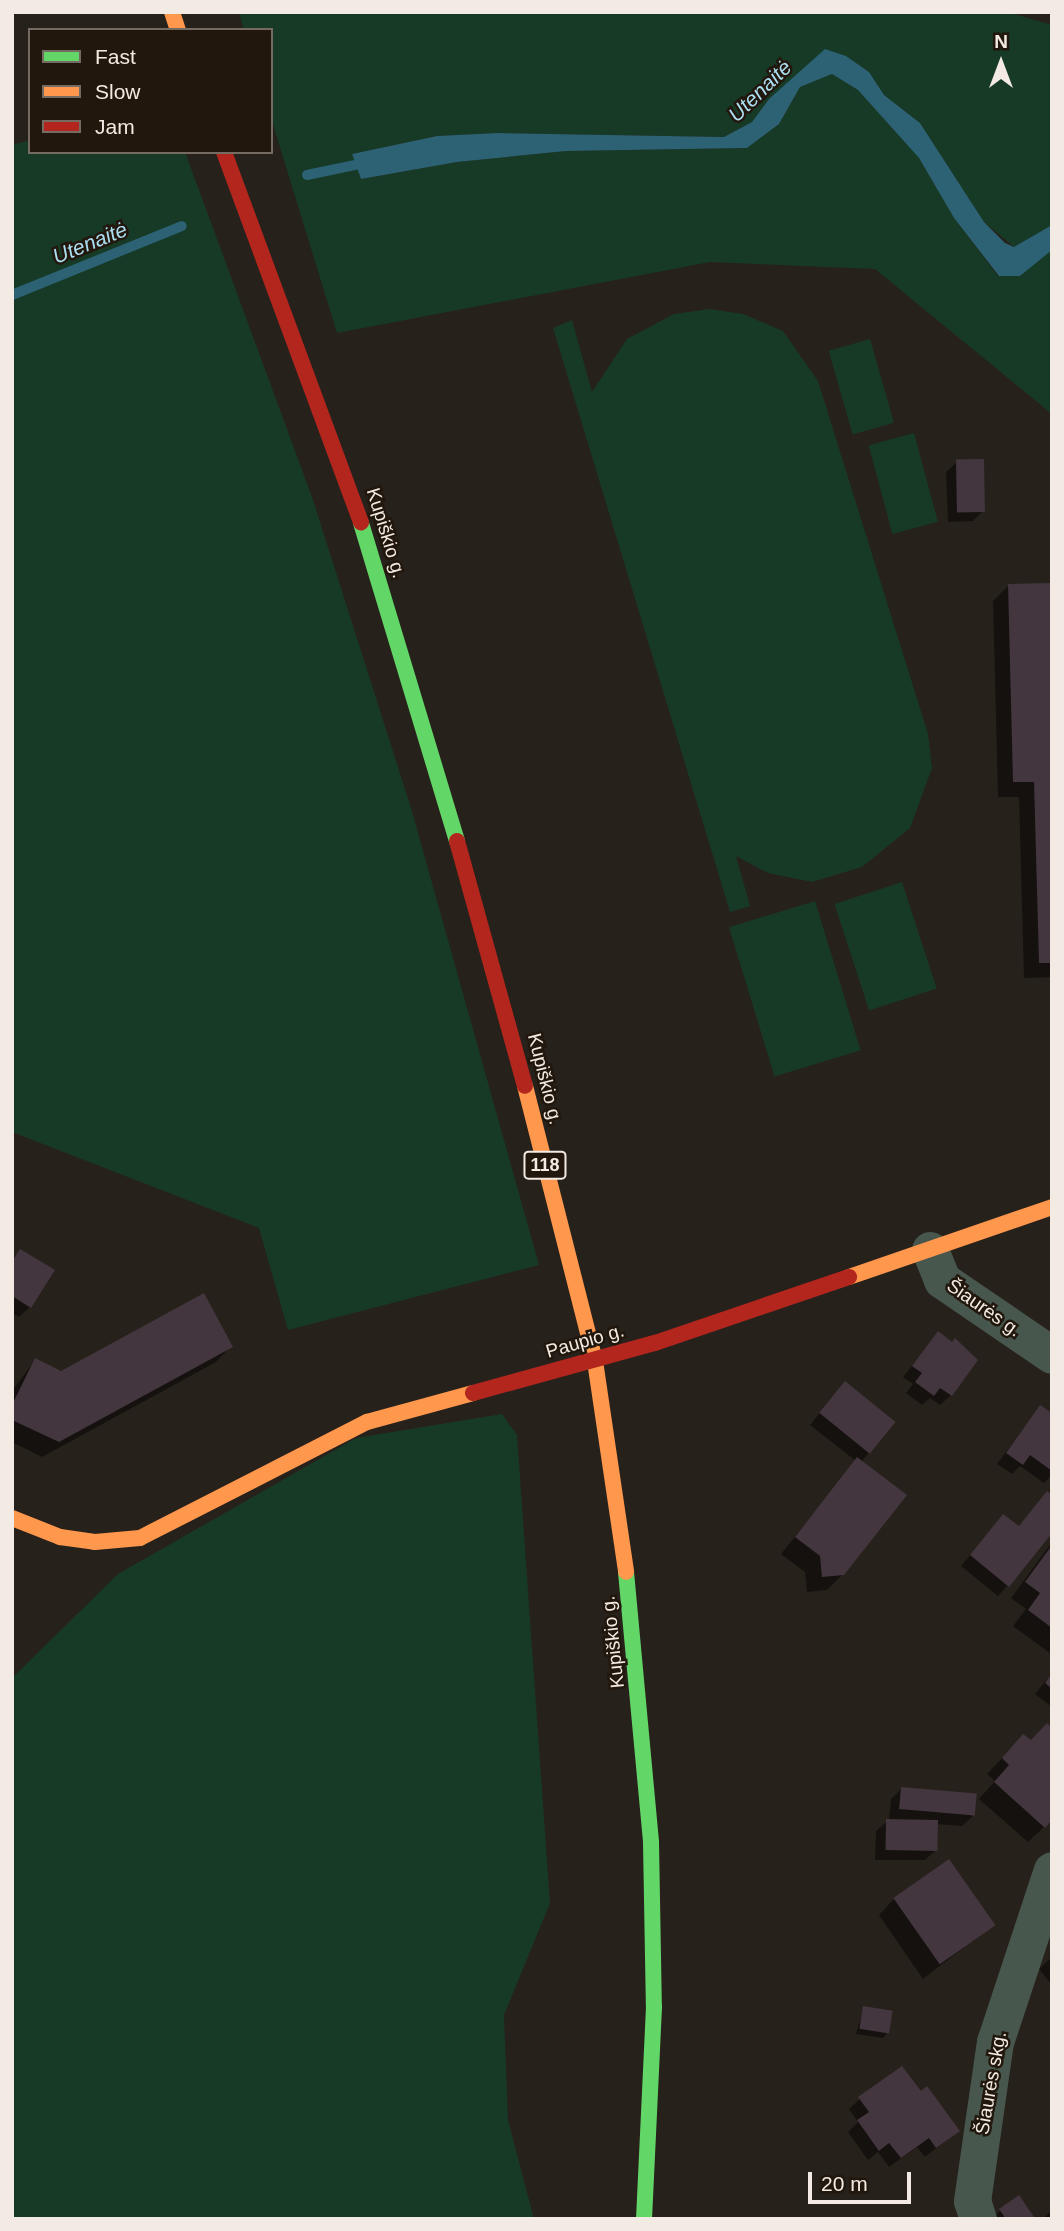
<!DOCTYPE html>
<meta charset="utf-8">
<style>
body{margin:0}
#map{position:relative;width:1064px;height:2231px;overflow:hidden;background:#27211b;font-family:Helvetica,sans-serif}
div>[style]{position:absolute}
.green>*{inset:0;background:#173a27;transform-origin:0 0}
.water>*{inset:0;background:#2c6273}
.shadow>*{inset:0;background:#0007}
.stream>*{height:10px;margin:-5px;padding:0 5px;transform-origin:5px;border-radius:5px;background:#2c6273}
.building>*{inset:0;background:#43363e;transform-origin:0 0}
.street>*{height:37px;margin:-18.5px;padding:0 18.5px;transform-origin:18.5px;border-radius:18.5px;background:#48574d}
.fast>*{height:16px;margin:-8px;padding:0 8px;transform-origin:8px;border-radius:8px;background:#63d668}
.slow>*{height:16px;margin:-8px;padding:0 8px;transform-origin:8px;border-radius:8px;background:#ff974d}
.jam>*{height:16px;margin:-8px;padding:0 8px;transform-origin:8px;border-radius:8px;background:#b3261e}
span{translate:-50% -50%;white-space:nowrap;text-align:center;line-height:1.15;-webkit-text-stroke:5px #22170d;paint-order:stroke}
.shield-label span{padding:2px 5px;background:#22170d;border:2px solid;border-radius:5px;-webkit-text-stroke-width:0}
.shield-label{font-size:18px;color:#f2eae3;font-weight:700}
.street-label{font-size:19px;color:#f2eae3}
.water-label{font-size:21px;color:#acdef2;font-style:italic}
.frame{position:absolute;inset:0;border:14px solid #f2eae3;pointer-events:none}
.legend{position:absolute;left:28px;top:28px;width:245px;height:126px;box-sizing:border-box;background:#22170d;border:2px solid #756b63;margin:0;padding:9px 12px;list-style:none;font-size:21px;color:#f2eae3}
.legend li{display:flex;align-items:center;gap:14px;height:35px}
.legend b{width:35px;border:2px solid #756b63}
.north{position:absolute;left:966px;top:28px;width:70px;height:70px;-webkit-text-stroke:5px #22170d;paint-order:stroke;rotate:0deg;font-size:19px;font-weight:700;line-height:28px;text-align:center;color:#f2eae3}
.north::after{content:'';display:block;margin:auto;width:24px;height:32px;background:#f2eae3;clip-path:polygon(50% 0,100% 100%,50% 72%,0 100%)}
.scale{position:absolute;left:808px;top:2172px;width:103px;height:32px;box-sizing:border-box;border:4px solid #f2eae3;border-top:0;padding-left:9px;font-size:21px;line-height:24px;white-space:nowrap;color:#f2eae3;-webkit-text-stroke:5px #22170d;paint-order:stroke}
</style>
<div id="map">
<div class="green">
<div style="clip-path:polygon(239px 12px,1007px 12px,1052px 25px,1052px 225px,1014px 247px,984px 222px,920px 123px,884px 95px,869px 72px,846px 56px,769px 99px,752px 122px,724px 137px,497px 133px,437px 136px,352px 154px,361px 179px,457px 162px,566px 151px,747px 148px,779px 124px,800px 87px,832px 74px,858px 90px,919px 158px,954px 218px,998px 276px,1032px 266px,1052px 250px,1052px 414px,875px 269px,710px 262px,337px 333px,271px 118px,271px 30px,244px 30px)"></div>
<div style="clip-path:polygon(30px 140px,30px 152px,185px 152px,312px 497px,411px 808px,539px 1265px,288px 1330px,259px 1228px,12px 1132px,12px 145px)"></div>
<div style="clip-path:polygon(710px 309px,743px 314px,783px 331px,818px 381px,928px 734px,932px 768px,910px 828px,862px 867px,812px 882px,768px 873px,736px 856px,750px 906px,730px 912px,553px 328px,572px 320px,592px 392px,627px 339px,674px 314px)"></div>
<div style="left:870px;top:339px;width:87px;height:43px;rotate:74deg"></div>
<div style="left:914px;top:433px;width:92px;height:47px;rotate:75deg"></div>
<div style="left:902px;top:882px;width:112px;height:71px;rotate:72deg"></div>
<div style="left:815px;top:901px;width:156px;height:90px;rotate:73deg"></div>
<div style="clip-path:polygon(502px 1414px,517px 1435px,550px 1903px,504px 2015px,508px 2120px,534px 2219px,12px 2219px,12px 1678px,118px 1574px,356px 1438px)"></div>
</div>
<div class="water">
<div style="clip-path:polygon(825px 49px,846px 56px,869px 72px,884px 95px,920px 123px,984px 222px,1005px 243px,1014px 247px,1052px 225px,1052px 250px,1020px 276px,999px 276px,954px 218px,919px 158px,858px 90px,832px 74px,800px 87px,779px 124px,747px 148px,566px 151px,457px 162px,361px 179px,352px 154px,437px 136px,497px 133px,724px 137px,752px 122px,769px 99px)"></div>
</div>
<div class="shadow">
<div style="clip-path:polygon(957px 462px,983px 511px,973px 521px,948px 522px,946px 472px)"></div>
<div style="clip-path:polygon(1052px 585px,1052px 977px,1024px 978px,1019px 797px,998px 797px,993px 601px,1008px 586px)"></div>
<div style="clip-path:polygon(20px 1251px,30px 1307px,19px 1317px,12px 1313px,12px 1259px)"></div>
<div style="clip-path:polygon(938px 1334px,951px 1395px,940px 1405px,930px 1398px,922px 1405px,906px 1393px,913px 1384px,903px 1377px)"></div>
<div style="clip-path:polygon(231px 1346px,216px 1362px,42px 1457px,12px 1442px,12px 1391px,35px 1360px,61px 1373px)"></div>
<div style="clip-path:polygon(835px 1394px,869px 1453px,861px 1462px,843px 1574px,827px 1590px,807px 1592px,805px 1572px,781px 1554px,856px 1461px,810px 1425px)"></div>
<div style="clip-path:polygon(1040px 1407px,1052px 1415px,1052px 1475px,1044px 1483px,1020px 1466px,1012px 1474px,997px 1464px)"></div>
<div style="clip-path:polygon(1003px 1516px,1008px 1585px,998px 1596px,961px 1566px)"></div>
<div style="clip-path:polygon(1052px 1542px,1052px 1653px,1051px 1654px,1013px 1626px,1026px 1609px,1011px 1598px)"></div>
<div style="clip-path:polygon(1052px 1673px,1052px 1707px,1035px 1694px)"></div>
<div style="clip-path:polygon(1023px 1736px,1044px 1827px,1028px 1842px,979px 1799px,995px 1781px,987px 1774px)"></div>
<div style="clip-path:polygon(901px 1789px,973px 1816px,962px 1826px,936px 1824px,936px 1850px,925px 1860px,875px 1860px,876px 1831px,889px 1820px,891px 1799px)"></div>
<div style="clip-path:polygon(894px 1899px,993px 1925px,923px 1979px,879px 1915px)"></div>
<div style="clip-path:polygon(1052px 1957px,1052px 1985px,1039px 1969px)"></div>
<div style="clip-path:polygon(864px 2008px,887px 2033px,883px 2038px,856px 2034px)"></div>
<div style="clip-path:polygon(860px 2099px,958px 2131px,925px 2157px,917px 2147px,889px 2167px,878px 2152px,868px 2160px,848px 2132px,858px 2122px,849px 2109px)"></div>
<div style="clip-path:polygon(1018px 2197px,1032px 2217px,998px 2219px,995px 2215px)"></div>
<div style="clip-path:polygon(1052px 2210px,1052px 2219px,1047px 2219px,1045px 2217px)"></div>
</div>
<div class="stream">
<div style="left:307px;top:175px;width:63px;rotate:-11.8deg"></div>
<div style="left:12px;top:295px;width:183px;rotate:-22.1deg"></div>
</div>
<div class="building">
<div style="left:984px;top:459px;width:53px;height:28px;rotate:89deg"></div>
<div style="clip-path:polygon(1052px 583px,1052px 963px,1039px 963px,1034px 782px,1013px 782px,1008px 584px)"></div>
<div style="clip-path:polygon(20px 1249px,55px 1270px,31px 1308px,12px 1296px,12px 1261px)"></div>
<div style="clip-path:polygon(204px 1293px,233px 1347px,59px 1442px,12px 1420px,12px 1405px,35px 1358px,61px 1371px)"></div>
<div style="clip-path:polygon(938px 1331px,952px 1342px,955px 1338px,978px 1360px,952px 1396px,940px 1388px,934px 1396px,915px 1382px,922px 1373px,912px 1366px)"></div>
<div style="left:845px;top:1381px;width:65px;height:41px;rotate:39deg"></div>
<div style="clip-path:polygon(1040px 1405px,1052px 1413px,1052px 1471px,1030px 1455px,1023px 1465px,1006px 1453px)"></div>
<div style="clip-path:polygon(857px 1457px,907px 1495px,844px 1575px,822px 1577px,820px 1556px,795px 1537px)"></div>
<div style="clip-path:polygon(1047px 1491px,1052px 1495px,1052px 1533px,1009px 1587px,970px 1555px,1003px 1514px,1019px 1526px)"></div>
<div style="clip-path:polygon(1052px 1545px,1052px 1628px,1028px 1610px,1040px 1593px,1025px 1582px)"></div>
<div style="clip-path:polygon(1052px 1673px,1052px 1689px,1045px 1683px)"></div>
<div style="clip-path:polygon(1047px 1723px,1052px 1728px,1052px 1820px,1045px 1828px,994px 1782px,1009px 1765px,1002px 1758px,1023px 1734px,1031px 1740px)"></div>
<div style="left:901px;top:1787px;width:76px;height:22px;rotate:5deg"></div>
<div style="left:886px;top:1819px;width:52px;height:31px;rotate:1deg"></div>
<div style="left:949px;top:1859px;width:81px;height:68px;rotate:55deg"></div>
<div style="left:863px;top:2006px;width:30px;height:23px;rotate:9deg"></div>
<div style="clip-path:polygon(902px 2066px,921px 2091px,927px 2086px,960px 2131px,936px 2148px,929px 2138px,901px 2158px,889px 2143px,879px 2151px,857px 2120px,869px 2112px,858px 2097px)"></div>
<div style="clip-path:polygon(1019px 2195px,1034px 2217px,1006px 2219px,999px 2209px)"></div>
</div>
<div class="street">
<div style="left:930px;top:1250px;width:32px;rotate:68deg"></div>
<div style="left:942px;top:1280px;width:133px;rotate:34.3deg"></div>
<div style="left:978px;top:2219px;width:19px;rotate:-108deg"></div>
<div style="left:972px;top:2201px;width:161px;rotate:-81.8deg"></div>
<div style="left:995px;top:2042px;width:181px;rotate:-71.7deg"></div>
</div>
<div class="fast">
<div style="left:361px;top:523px;width:332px;rotate:73.2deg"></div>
<div style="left:626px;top:1572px;width:271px;rotate:84.7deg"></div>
<div style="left:651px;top:1842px;width:165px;rotate:89deg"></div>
<div style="left:654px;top:2007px;width:212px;rotate:92.7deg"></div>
</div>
<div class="slow">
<div style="left:172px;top:12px;width:19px;rotate:72deg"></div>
<div style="left:525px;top:1086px;width:284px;rotate:75.7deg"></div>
<div style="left:595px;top:1361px;width:213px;rotate:81.6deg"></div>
<div style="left:849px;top:1277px;width:215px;rotate:-19deg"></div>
<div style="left:12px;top:1518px;width:52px;rotate:21.6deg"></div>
<div style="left:60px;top:1537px;width:35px;rotate:8deg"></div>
<div style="left:95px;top:1542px;width:45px;rotate:-5.1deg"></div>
<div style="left:140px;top:1538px;width:255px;rotate:-27.1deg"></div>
<div style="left:367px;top:1422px;width:110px;rotate:-15.3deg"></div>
</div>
<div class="jam">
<div style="left:224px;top:152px;width:395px;rotate:69.7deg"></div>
<div style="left:457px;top:841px;width:254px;rotate:74.5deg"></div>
<div style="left:473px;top:1393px;width:189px;rotate:-15.4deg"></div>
<div style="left:655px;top:1343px;width:205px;rotate:-18.8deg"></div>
</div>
<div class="shield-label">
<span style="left:545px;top:1165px">118</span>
</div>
<div class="street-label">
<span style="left:386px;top:533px;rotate:73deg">Kupiškio g.</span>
<span style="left:545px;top:1079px;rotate:76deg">Kupiškio g.</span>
<span style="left:984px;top:1308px;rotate:35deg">Šiaurės g.</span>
<span style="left:585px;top:1341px;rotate:-16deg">Paupio g.</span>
<span style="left:613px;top:1642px;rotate:-96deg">Kupiškio g.</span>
<span style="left:991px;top:2083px;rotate:-80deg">Šiaurės skg.</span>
</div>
<div class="water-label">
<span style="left:760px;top:91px;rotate:-44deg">Utenaitė</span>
<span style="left:90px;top:243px;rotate:-22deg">Utenaitė</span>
</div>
<div class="frame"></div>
<ul class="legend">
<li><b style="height:9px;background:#63d668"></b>Fast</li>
<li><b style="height:9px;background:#ff974d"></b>Slow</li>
<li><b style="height:9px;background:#b3261e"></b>Jam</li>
</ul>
<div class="north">N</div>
<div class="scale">20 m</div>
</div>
